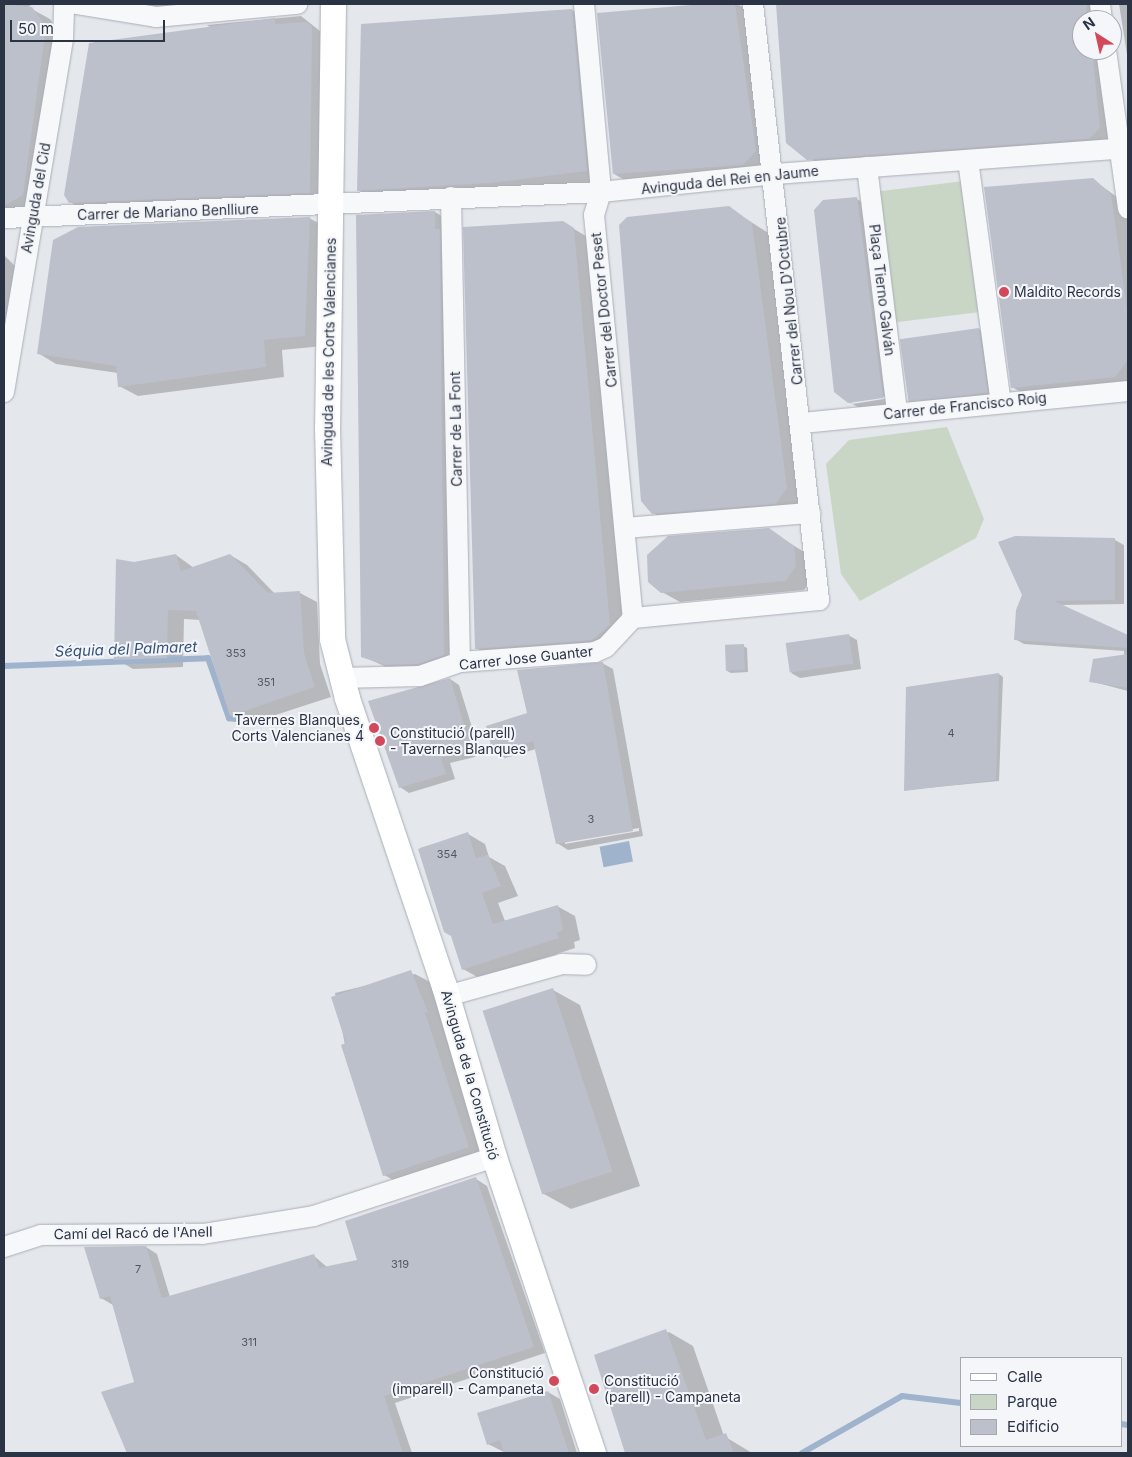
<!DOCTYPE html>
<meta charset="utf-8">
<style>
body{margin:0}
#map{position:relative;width:1132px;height:1457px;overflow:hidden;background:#e4e7ec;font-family:Inter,sans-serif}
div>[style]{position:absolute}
.green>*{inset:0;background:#c9d6c5;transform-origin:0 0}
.water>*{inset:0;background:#9fb4cc;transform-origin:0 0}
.shadow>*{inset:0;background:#0003}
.stream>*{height:6px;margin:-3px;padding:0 3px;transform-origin:3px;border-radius:3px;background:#9fb4cc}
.building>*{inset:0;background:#bbc0ca;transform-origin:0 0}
.roads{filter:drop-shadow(0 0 1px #a9aeb7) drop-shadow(0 0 1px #a9aeb7)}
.minor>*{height:20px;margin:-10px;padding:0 10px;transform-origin:10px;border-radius:10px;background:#f7f8fa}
.major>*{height:25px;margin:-12.5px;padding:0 12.5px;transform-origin:12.5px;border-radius:12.5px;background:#fff}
.dots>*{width:14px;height:14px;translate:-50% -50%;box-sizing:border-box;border:2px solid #f4f6f9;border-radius:50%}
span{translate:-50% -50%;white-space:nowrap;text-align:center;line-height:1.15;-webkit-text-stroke:4px #f4f6f9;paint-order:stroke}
.number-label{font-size:11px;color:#4f5766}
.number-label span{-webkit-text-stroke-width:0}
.street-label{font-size:14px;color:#2b3445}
.poi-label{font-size:14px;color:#2b3445}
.left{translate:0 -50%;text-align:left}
.right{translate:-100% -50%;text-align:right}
.water-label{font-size:15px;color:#34527a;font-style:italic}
.frame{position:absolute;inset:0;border:5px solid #2b3445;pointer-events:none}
.legend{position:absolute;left:960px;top:1357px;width:162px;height:90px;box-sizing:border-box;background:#f4f6f9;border:1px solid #a4a8b1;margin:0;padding:6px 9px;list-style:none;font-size:15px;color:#2b3445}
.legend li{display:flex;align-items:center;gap:10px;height:25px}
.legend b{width:25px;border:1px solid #a4a8b1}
.north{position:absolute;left:1072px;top:10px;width:50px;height:50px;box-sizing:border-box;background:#f4f6f9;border:1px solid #a4a8b1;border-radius:50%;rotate:325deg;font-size:14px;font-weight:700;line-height:20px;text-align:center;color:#2b3445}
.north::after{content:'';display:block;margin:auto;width:18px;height:22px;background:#d1495b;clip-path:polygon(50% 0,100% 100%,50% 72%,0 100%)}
.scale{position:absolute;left:10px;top:20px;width:155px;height:22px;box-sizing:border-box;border:2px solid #2b3445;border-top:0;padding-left:6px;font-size:15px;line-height:18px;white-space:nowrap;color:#2b3445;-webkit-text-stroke:4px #f4f6f9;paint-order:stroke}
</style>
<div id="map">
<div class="green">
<div style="left:964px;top:181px;width:132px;height:87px;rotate:83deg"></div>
<div style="clip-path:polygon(947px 427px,984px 519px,976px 538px,860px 601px,841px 574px,826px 464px,849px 440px)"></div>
</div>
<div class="water">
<div style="left:629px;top:841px;width:21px;height:30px;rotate:79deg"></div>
</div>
<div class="shadow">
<div style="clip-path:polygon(4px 4px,33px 4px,28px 7px,50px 19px,64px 39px,41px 205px,4px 217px)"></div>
<div style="clip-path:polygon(116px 4px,297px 4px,176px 15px)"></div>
<div style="clip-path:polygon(718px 4px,737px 4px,753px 13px,762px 175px,632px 184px,614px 174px,598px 14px)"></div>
<div style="clip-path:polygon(777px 4px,1100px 4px,1105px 20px,1082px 20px,1082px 50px,1109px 50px,1118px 139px,827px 170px,787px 142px)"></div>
<div style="clip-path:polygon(1119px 4px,1128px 4px,1128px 61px)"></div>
<div style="clip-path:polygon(572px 10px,591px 21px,605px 181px,377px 201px,358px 190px,362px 25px)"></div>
<div style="clip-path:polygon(301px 16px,330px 39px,328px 203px,89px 213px,70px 202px,216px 31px,207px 25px)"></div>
<div style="clip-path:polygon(1092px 179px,1128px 205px,1128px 388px,1031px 398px,1012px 387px)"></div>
<div style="clip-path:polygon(evenodd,857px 199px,875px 209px,901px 408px,868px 413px,849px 402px,857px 199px,889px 396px,890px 398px,852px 404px,852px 401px,889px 396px)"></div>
<div style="clip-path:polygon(729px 208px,770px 234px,805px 499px,794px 514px,672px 524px,653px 513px)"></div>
<div style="clip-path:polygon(435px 212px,453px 223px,462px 665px,404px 675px,362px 656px)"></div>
<div style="clip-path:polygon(309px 218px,328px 228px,323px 346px,282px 350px,284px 377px,138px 396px,119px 386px,118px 373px,56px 364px,38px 353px)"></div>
<div style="clip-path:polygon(563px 222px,592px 240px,628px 636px,611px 650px,495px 659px,476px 648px)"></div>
<div style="clip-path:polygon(4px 255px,24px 275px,4px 370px)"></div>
<div style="clip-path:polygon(979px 329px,997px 340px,1005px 402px,927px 411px,909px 400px)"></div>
<div style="clip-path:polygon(769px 530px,812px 557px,814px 577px,804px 590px,680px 602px,662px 592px)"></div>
<div style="clip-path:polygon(1115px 540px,1124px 545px,1124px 604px,1061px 605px,1128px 636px,1128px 691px,1090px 681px,1124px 656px,1124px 651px,1024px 644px,1015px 639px)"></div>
<div style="clip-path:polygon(176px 555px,194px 568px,230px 555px,247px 565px,275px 594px,300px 593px,317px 602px,320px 664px,331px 697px,248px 724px,231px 715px,200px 620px,184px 619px,183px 667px,133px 669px,116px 659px,134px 563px)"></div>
<div style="clip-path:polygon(848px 635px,857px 640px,861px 669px,800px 678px,791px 673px)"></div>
<div style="clip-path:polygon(743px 646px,747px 648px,748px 672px,731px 673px,727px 671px)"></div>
<div style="clip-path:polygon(evenodd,602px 663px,613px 669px,643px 836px,568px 850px,557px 843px,536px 749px,505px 758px,494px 752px,528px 714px,602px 663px,639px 828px,639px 831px,565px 844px,565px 841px,639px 828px)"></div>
<div style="clip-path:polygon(999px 674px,1003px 677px,999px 781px,905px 790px,907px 688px)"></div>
<div style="clip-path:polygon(450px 679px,459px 685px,479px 750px,475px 757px,450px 763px,455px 779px,409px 793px,400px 787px)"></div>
<div style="clip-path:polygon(468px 834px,485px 844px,489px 857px,505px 866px,518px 896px,498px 903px,505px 921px,557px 906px,575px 916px,580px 940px,574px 942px,575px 948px,481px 979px,463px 969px,453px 936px,445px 931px,420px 848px)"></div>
<div style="clip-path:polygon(415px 974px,430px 982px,483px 1155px,399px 1183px,384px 1175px,349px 1066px,335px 993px)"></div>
<div style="clip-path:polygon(553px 990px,580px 1005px,640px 1186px,571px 1209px,544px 1194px)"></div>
<div style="clip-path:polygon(476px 1179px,487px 1186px,545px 1353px,395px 1403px,412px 1453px,127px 1453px,103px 1392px,135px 1383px,113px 1305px,101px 1298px,146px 1247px,157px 1254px,170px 1297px,314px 1256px,327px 1267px,359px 1261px)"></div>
<div style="clip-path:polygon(669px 1332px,693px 1346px,724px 1436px,752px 1453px,627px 1453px,597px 1354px)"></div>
<div style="clip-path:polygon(548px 1392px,560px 1399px,577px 1453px,506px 1453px,488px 1444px)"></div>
</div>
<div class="stream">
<div style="left:4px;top:666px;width:204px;rotate:-2.2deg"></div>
<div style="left:208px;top:658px;width:64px;rotate:70.7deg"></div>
<div style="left:229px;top:718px;width:7px;rotate:8deg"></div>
<div style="left:1121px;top:1424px;width:7px;rotate:8deg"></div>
<div style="left:802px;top:1453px;width:115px;rotate:-29.7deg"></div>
<div style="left:902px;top:1396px;width:59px;rotate:6.8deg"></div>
</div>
<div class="building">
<div style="clip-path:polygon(4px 4px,32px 7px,46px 27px,23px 195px,4px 206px)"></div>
<div style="clip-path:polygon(703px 4px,735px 4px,756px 151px,743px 165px,613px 174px,597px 13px)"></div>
<div style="clip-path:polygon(776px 4px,1087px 4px,1082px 50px,1092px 50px,1100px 128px,1089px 139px,807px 160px,786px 143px)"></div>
<div style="clip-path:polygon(572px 9px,587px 171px,490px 183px,357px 191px,361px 24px)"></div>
<div style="clip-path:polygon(275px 18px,275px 24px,307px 22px,312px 27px,310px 193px,69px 203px,64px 195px,89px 43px)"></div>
<div style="clip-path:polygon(1093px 178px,1111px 194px,1128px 316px,1128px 360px,1115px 377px,1011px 388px,984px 187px)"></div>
<div style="clip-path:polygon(857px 197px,883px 398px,848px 403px,834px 392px,814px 210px,823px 200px)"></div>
<div style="clip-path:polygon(729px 206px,752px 223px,787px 488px,776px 504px,652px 514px,641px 501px,619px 225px,627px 217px)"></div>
<div style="clip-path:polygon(435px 211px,435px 229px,440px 229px,444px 655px,418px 664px,385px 665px,361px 657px,356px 215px)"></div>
<div style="clip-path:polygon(310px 217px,305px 336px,264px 340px,266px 367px,118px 387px,116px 366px,37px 354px,53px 240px,78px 227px)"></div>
<div style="clip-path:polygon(563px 221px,574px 228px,610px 625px,592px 640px,475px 649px,463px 227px)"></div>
<div style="left:979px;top:328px;width:65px;height:80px;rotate:82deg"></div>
<div style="clip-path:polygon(769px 528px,794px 546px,796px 566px,786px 581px,661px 593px,648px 582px,647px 555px,668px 536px)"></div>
<div style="clip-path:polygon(1015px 536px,1115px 538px,1115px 600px,1054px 601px,1128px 635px,1128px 648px,1014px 640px,1016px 610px,1022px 595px,998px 542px)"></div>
<div style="clip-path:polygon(176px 554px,181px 571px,230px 554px,268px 593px,300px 591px,304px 653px,315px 687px,230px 716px,196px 611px,168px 610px,167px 658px,114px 660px,116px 559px,134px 562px)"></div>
<div style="left:849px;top:634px;width:30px;height:64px;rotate:82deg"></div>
<div style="left:744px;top:644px;width:26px;height:19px;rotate:88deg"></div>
<div style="clip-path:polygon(1128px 654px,1128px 688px,1089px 682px,1093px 659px)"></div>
<div style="clip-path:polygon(603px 662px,633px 831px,556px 844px,533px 741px,493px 753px,486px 726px,527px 713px,517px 670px)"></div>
<div style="clip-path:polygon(999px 673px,996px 780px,904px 791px,906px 687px)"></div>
<div style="clip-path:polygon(450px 678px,470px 744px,465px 752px,441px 758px,446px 774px,399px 788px,368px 701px)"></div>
<div style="clip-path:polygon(468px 832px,476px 858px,488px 855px,501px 886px,482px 893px,493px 924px,558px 905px,563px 930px,557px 933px,559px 938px,462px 970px,451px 936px,444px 932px,418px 849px)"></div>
<div style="clip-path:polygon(411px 970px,428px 1012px,425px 1013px,469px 1147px,383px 1176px,341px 1045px,346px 1043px,331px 997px)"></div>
<div style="left:553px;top:988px;width:193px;height:74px;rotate:72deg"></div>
<div style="clip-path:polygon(476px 1177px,534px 1347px,384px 1396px,403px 1453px,127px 1453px,101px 1392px,134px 1382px,110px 1296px,100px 1299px,84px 1247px,146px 1246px,162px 1298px,314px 1254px,319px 1268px,357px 1260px,345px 1221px)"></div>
<div style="clip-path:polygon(666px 1329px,706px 1440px,726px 1433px,734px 1453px,625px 1453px,594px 1355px)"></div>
<div style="clip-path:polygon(548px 1391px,569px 1453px,504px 1453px,500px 1440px,487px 1445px,477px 1413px)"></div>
</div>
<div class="roads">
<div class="minor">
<div style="left:76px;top:4px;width:81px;rotate:9.2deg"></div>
<div style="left:156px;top:17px;width:142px;rotate:-5.3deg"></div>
<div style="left:584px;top:4px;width:189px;rotate:84.8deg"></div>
<div style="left:601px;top:192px;width:24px;rotate:107deg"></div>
<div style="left:594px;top:215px;width:405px;rotate:84.5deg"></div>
<div style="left:1100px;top:4px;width:16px;rotate:83deg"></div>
<div style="left:1106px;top:50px;width:160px;rotate:82.1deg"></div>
<div style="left:968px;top:160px;width:245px;rotate:82.3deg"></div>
<div style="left:867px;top:167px;width:248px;rotate:83deg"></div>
<div style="left:451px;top:197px;width:465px;rotate:88.9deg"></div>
<div style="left:4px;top:218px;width:598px;rotate:-2.49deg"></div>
<div style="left:601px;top:192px;width:175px;rotate:-5.9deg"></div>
<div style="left:775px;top:174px;width:354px;rotate:-4.2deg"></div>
<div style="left:4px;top:392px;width:358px;rotate:-80.5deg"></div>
<div style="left:63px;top:39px;width:35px;rotate:-88deg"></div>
<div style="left:802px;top:423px;width:328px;rotate:-5.6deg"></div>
<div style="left:626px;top:528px;width:185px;rotate:-4.7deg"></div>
<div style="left:341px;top:678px;width:79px;rotate:-1.5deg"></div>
<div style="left:420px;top:676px;width:42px;rotate:-19.3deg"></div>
<div style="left:460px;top:662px;width:135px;rotate:-4.2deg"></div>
<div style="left:595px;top:652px;width:12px;rotate:-24deg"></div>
<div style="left:606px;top:647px;width:40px;rotate:-47deg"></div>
<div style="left:633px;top:618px;width:187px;rotate:-5.5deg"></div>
<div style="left:819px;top:600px;width:600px;rotate:-96.32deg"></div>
<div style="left:447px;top:996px;width:119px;rotate:-15.5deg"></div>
<div style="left:562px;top:964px;width:24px;rotate:2deg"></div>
<div style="left:4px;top:1247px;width:39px;rotate:-18deg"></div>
<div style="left:41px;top:1235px;width:162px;rotate:-0.4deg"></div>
<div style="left:203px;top:1234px;width:112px;rotate:-9.2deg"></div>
<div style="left:314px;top:1216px;width:189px;rotate:-18.1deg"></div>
</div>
<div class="major">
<div style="left:333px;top:4px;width:423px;rotate:90.8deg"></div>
<div style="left:327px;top:427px;width:212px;rotate:88.6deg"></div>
<div style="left:332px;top:639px;width:61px;rotate:75.7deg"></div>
<div style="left:347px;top:698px;width:304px;rotate:71.4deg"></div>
<div style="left:444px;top:986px;width:178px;rotate:73.7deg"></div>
<div style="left:494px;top:1157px;width:312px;rotate:71.5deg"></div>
</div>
</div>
<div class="dots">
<div style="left:1004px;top:292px;background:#d1495b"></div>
<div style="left:374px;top:728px;background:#d1495b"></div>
<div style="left:380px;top:741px;background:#d1495b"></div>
<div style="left:554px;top:1381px;background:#d1495b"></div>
<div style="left:594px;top:1389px;background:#d1495b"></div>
</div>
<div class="number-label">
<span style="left:236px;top:653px">353</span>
<span style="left:266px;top:682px">351</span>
<span style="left:951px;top:733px">4</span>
<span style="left:591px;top:819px">3</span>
<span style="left:447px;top:854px">354</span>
<span style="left:400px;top:1264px">319</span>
<span style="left:138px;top:1269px">7</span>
<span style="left:249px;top:1342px">311</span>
</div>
<div class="street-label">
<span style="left:730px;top:180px;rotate:-6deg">Avinguda del Rei en Jaume</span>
<span style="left:36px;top:198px;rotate:-80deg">Avinguda del Cid</span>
<span style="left:168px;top:212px;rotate:-2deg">Carrer de Mariano Benlliure</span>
<span style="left:882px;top:290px;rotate:83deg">Plaça Tierno Galván</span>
<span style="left:789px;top:301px;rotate:-96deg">Carrer del Nou D'Octubre</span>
<span style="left:604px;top:310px;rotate:-96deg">Carrer del Doctor Peset</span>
<span style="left:329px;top:352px;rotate:-89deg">Avinguda de les Corts Valencianes</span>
<span style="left:965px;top:406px;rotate:-6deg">Carrer de Francisco Roig</span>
<span style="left:456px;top:429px;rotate:-91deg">Carrer de La Font</span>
<span style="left:526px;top:658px;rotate:-6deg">Carrer Jose Guanter</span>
<span style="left:470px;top:1075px;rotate:74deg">Avinguda de la Constitució</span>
<span style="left:133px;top:1233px;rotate:-1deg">Camí del Racó de l'Anell</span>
</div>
<div class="poi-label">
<span class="left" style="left:1014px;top:292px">Maldito Records</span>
<span class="right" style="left:364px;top:728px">Tavernes Blanques,<br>Corts Valencianes 4</span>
<span class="left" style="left:390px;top:741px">Constitució (parell)<br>- Tavernes Blanques</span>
<span class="right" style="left:544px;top:1381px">Constitució<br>(imparell) - Campaneta</span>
<span class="left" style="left:604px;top:1389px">Constitució<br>(parell) - Campaneta</span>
</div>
<div class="water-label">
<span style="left:126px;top:649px;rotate:-2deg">Séquia del Palmaret</span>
</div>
<div class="frame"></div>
<ul class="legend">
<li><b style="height:6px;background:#fff"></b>Calle</li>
<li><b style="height:14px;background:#c9d6c5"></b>Parque</li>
<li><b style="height:14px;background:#bbc0ca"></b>Edificio</li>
</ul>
<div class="north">N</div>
<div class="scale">50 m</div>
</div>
